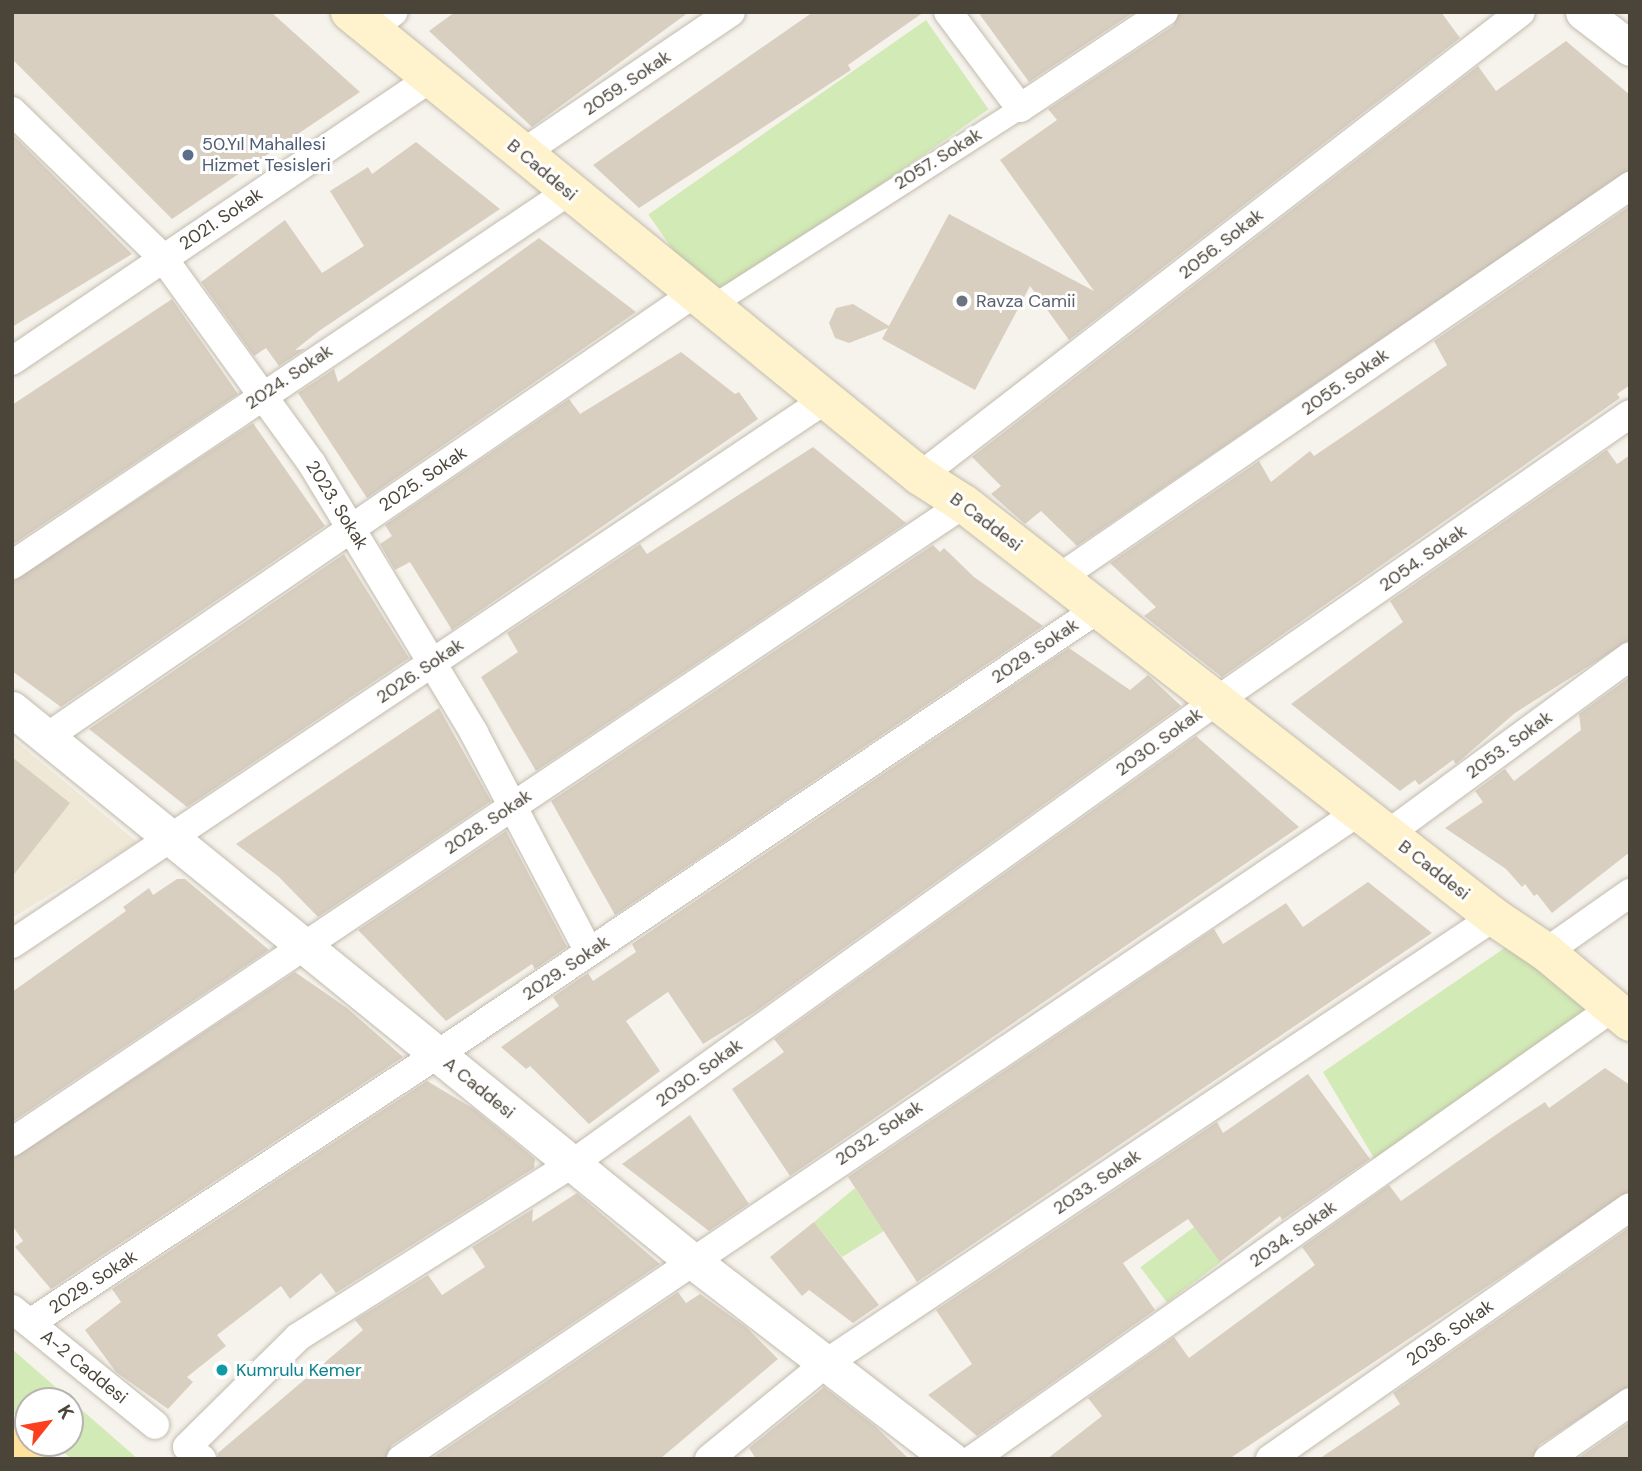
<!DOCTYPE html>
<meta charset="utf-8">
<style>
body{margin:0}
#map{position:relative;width:1642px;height:1471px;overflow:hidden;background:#f6f3ec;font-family:"DM Sans",sans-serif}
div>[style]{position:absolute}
.education>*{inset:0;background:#efe8d6}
.green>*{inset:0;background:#d2eab5;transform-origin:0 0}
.building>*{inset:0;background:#d8cfc1}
.roads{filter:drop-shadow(0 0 2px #c2bbae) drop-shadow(0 0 2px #c2bbae)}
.pedestrian>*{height:21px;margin:-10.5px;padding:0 10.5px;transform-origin:10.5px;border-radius:10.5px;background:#fff}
.minor>*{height:28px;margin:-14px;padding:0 14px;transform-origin:14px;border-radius:14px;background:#fff}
.tertiary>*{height:35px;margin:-17.5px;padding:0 17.5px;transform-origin:17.5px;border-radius:17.5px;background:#fff}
.secondary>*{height:38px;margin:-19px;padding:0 19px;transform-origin:19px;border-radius:19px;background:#fff3cd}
.primary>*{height:38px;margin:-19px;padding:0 19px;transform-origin:19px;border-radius:19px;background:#ffe39c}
.dots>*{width:19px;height:19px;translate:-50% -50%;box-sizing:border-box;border:4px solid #fff;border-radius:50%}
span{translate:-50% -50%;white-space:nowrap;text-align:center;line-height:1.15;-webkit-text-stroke:6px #fff;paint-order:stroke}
.street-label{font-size:18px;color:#4b4439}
.service-label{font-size:18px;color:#4e5e75}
.left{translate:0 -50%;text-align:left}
.worship-label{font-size:18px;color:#5b616d}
.culture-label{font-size:18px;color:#0d838f}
.frame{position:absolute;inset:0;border:14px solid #4b4439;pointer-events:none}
.north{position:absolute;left:14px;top:1387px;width:70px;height:70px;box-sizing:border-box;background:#fff;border:2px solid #b7b4b0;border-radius:50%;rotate:59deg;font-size:19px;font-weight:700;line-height:28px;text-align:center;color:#4b4439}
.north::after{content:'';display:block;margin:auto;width:24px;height:32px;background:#fc3f1d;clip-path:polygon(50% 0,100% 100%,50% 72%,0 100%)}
</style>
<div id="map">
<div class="education">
<div style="clip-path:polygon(12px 738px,137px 842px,12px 918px)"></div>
</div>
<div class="green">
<div style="left:926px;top:20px;width:109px;height:339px;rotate:55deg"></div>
<div style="clip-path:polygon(1512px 943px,1598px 1008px,1378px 1165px,1323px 1072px)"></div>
<div style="clip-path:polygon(855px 1188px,884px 1231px,842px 1257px,814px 1222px)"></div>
<div style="left:1194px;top:1227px;width:44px;height:67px;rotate:53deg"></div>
<div style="clip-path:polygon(12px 1349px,28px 1363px,138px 1459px,72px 1459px,52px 1443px,70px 1443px,70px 1401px,28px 1401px,28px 1424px,12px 1412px)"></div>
</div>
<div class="building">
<div style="clip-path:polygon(12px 12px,271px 12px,360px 92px,172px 219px,12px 59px)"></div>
<div style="clip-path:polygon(455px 12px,689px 12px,532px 127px,429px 31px)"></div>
<div style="clip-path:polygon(813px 12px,924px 12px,848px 65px,851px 70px,639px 208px,593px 165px)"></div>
<div style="clip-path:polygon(978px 12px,1134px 12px,1029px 82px)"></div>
<div style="clip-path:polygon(1180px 12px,1441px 12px,1460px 38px,1069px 340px,1030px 286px,975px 390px,882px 339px,888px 328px,849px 343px,835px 338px,829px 323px,836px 308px,853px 304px,889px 326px,949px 214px,1094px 291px,1000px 160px,1057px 120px,1048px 109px,1173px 26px)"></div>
<div style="clip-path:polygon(1566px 41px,1630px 95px,1630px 170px,1077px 546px,1041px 511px,1025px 524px,991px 494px,1001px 486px,972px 457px,1478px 66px,1496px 91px)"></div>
<div style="clip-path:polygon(12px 134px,132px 254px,12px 327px)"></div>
<div style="clip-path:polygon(416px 142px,500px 209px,319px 331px,295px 350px,305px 349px,279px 366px,266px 348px,254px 356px,201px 282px,285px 220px,322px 273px,364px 246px,330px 191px,368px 167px,372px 174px)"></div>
<div style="clip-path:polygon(1630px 206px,1630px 385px,1617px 394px,1620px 398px,1222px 677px,1144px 616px,1156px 607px,1110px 563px,1259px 461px,1271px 482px,1310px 451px,1314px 456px,1348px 433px,1447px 365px,1434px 341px)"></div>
<div style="clip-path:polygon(539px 238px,636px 312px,367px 498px,298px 393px,334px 369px,338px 382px)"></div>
<div style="clip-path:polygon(172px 299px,238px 394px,12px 545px,12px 405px)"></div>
<div style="clip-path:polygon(681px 352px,735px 394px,739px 392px,758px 419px,452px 630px,410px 562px,395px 570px,380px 544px,392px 536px,385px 525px,569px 399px,580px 414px)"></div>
<div style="clip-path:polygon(253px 423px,325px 526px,61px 707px,12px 671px,12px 582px)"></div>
<div style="clip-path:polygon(813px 447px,906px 523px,536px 771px,481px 677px,518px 652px,507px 633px,640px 544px,647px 554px)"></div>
<div style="clip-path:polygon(1607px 450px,1617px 464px,1630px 455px,1630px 640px,1515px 713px,1456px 764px,1453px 760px,1419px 785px,1415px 780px,1400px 791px,1291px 704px,1403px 622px,1390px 601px)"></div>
<div style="clip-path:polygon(933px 545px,940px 552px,944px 548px,974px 577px,1043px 626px,615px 915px,551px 801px)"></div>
<div style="clip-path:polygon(344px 554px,409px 658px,187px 807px,89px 729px)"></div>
<div style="clip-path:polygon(1069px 648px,1130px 690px,1148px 675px,1181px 706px,755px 1012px,703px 1044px,668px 992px,626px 1021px,660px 1071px,589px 1124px,530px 1066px,526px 1069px,501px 1047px,559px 1006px,553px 997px,588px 973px,593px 981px,636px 952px,632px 944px)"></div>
<div style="clip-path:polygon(1630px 677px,1630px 852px,1552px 913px,1537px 894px,1534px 896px,1525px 884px,1522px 887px,1506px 869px,1445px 828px,1483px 802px,1475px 791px,1505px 769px,1514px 781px,1581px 730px,1579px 714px)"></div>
<div style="clip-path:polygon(439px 708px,491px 801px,318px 917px,279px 877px,236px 844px)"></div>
<div style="clip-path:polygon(1196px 736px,1299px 827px,790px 1176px,732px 1089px,784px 1052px,774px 1039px)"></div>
<div style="clip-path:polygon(12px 757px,70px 803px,12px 877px)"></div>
<div style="clip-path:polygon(506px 831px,567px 947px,535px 969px,532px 964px,446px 1021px,358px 930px)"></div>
<div style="clip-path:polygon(177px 879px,185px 879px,269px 950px,12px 1122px,12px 992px,126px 911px,123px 907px,149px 888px,153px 895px)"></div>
<div style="clip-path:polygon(1368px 882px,1432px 933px,917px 1282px,848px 1177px,1214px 929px,1223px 944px,1286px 903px,1303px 927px)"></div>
<div style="clip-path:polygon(295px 972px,347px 1008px,403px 1057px,51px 1289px,15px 1247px,23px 1241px,12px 1225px,12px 1159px)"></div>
<div style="clip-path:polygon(1605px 1068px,1630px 1085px,1630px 1191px,1229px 1459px,1047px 1459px,1102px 1416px,1088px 1398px,1174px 1337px,1189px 1358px,1315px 1265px,1302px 1247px,1389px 1185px,1401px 1201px,1507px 1127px,1545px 1102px,1549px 1108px)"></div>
<div style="clip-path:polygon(1308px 1074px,1370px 1159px,1282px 1220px,1280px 1216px,1220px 1262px,1188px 1219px,1123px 1263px,1155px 1310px,977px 1436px,928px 1395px,972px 1364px,936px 1310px,1217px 1122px,1223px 1133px)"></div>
<div style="clip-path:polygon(427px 1081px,474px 1109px,535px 1159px,534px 1168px,336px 1293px,321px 1273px,290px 1299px,281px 1286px,217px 1335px,226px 1346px,187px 1377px,193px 1382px,168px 1409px,116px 1372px,85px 1330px,121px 1302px,112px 1289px)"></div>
<div style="clip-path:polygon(690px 1115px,749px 1204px,709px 1231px,622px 1164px)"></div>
<div style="clip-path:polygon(577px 1193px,660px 1264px,392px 1445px,385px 1459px,218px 1459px,218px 1453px,363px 1330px,355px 1320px,428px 1275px,442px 1295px,485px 1267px,472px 1247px,533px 1209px,532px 1222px)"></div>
<div style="clip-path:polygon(814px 1222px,879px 1305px,853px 1323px,809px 1290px,802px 1296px,770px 1257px)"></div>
<div style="clip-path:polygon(1630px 1227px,1630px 1386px,1539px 1445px,1532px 1459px,1319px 1459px,1400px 1404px,1393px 1393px)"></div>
<div style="clip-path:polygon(678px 1292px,686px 1303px,700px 1294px,746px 1327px,778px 1359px,660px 1459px,431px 1459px)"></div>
<div style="clip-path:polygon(824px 1387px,875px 1426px,909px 1459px,756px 1459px,749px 1448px)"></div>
<div style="clip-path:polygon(1630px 1422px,1630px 1459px,1577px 1459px)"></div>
</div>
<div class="roads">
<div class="pedestrian">
<div style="left:711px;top:306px;width:367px;rotate:-32.7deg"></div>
</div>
<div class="minor">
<div style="left:948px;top:12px;width:120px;rotate:53.1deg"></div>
<div style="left:1020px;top:108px;width:173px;rotate:-33.7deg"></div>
<div style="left:370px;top:29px;width:29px;rotate:-36deg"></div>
<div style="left:12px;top:111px;width:211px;rotate:44.2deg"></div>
<div style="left:163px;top:258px;width:254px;rotate:54.1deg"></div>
<div style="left:312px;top:464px;width:314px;rotate:58.9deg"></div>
<div style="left:474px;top:733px;width:247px;rotate:62.3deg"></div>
<div style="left:523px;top:153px;width:251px;rotate:-34.1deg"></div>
<div style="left:12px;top:361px;width:506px;rotate:-34.04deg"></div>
<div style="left:920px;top:476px;width:759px;rotate:-37.67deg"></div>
<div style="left:12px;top:565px;width:670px;rotate:-33.86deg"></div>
<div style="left:1059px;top:578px;width:693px;rotate:-34.47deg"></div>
<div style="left:47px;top:737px;width:786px;rotate:-34.42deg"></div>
<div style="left:1388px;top:834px;width:300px;rotate:-36.3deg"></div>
<div style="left:12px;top:944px;width:982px;rotate:-33.79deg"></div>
<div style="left:1546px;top:952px;width:103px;rotate:-35.1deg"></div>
<div style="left:12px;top:1142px;width:1146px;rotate:-33.83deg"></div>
<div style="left:12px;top:1309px;width:184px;rotate:39deg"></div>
<div style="left:30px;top:1323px;width:489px;rotate:-33.4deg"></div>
<div style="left:438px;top:1054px;width:796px;rotate:-33.99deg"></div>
<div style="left:202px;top:1459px;width:19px;rotate:-141deg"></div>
<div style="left:187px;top:1447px;width:156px;rotate:-44.7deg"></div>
<div style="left:298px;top:1337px;width:324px;rotate:-32.3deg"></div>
<div style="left:572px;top:1164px;width:792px;rotate:-35.7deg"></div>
<div style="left:1215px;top:702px;width:505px;rotate:-34.76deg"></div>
<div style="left:401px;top:1459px;width:1157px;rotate:-34.05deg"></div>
<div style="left:709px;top:1459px;width:150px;rotate:-39.3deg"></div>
<div style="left:825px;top:1364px;width:805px;rotate:-33.75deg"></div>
<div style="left:973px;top:1459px;width:782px;rotate:-35.21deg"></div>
<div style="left:1270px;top:1459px;width:439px;rotate:-35deg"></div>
<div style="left:1548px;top:1459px;width:100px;rotate:-34.8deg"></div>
</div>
<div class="tertiary">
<div style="left:1583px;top:12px;width:59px;rotate:37.5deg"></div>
<div style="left:12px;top:709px;width:873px;rotate:39.05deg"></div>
<div style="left:690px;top:1259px;width:329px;rotate:37.5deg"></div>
</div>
<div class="secondary">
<div style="left:350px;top:12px;width:735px;rotate:39.15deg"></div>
<div style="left:920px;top:476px;width:52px;rotate:32.5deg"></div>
<div style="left:964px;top:504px;width:672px;rotate:37.93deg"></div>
<div style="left:1494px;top:917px;width:63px;rotate:33.9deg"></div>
<div style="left:1546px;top:952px;width:109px;rotate:39.8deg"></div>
</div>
<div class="primary">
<div style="left:12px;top:1447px;width:19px;rotate:39deg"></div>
</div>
</div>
<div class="dots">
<div style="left:188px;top:155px;background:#5c6f8a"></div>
<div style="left:962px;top:301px;background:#6b7280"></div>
<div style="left:222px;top:1370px;background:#0f9aa8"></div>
</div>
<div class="street-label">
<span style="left:627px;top:83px;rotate:-34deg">2059. Sokak</span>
<span style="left:938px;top:159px;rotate:-32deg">2057. Sokak</span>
<span style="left:542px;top:170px;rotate:40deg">B Caddesi</span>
<span style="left:221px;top:219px;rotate:-34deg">2021. Sokak</span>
<span style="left:1221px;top:244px;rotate:-38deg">2056. Sokak</span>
<span style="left:289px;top:377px;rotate:-34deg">2024. Sokak</span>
<span style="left:1345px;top:382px;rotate:-35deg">2055. Sokak</span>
<span style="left:423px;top:479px;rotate:-34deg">2025. Sokak</span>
<span style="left:337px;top:505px;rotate:58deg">2023. Sokak</span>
<span style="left:986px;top:522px;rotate:37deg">B Caddesi</span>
<span style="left:1423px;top:558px;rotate:-35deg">2054. Sokak</span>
<span style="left:1035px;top:651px;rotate:-34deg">2029. Sokak</span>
<span style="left:420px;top:671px;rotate:-34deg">2026. Sokak</span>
<span style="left:1159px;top:742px;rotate:-36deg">2030. Sokak</span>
<span style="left:1509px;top:745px;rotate:-36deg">2053. Sokak</span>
<span style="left:488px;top:822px;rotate:-34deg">2028. Sokak</span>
<span style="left:1434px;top:870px;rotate:38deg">B Caddesi</span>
<span style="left:566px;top:968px;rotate:-34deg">2029. Sokak</span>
<span style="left:699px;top:1073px;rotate:-36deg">2030. Sokak</span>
<span style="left:479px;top:1088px;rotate:39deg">A Caddesi</span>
<span style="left:879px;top:1133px;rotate:-34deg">2032. Sokak</span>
<span style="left:1097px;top:1182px;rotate:-34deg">2033. Sokak</span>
<span style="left:1293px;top:1234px;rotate:-35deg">2034. Sokak</span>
<span style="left:93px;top:1282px;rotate:-33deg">2029. Sokak</span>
<span style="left:1450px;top:1333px;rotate:-35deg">2036. Sokak</span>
<span style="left:84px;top:1367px;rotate:39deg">A-2 Caddesi</span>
</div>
<div class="service-label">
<span class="left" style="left:202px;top:155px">50.Yıl Mahallesi<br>Hizmet Tesisleri</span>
</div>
<div class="worship-label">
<span class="left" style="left:976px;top:301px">Ravza Camii</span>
</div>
<div class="culture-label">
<span class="left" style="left:236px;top:1370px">Kumrulu Kemer</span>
</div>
<div class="frame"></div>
<div class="north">K</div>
</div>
